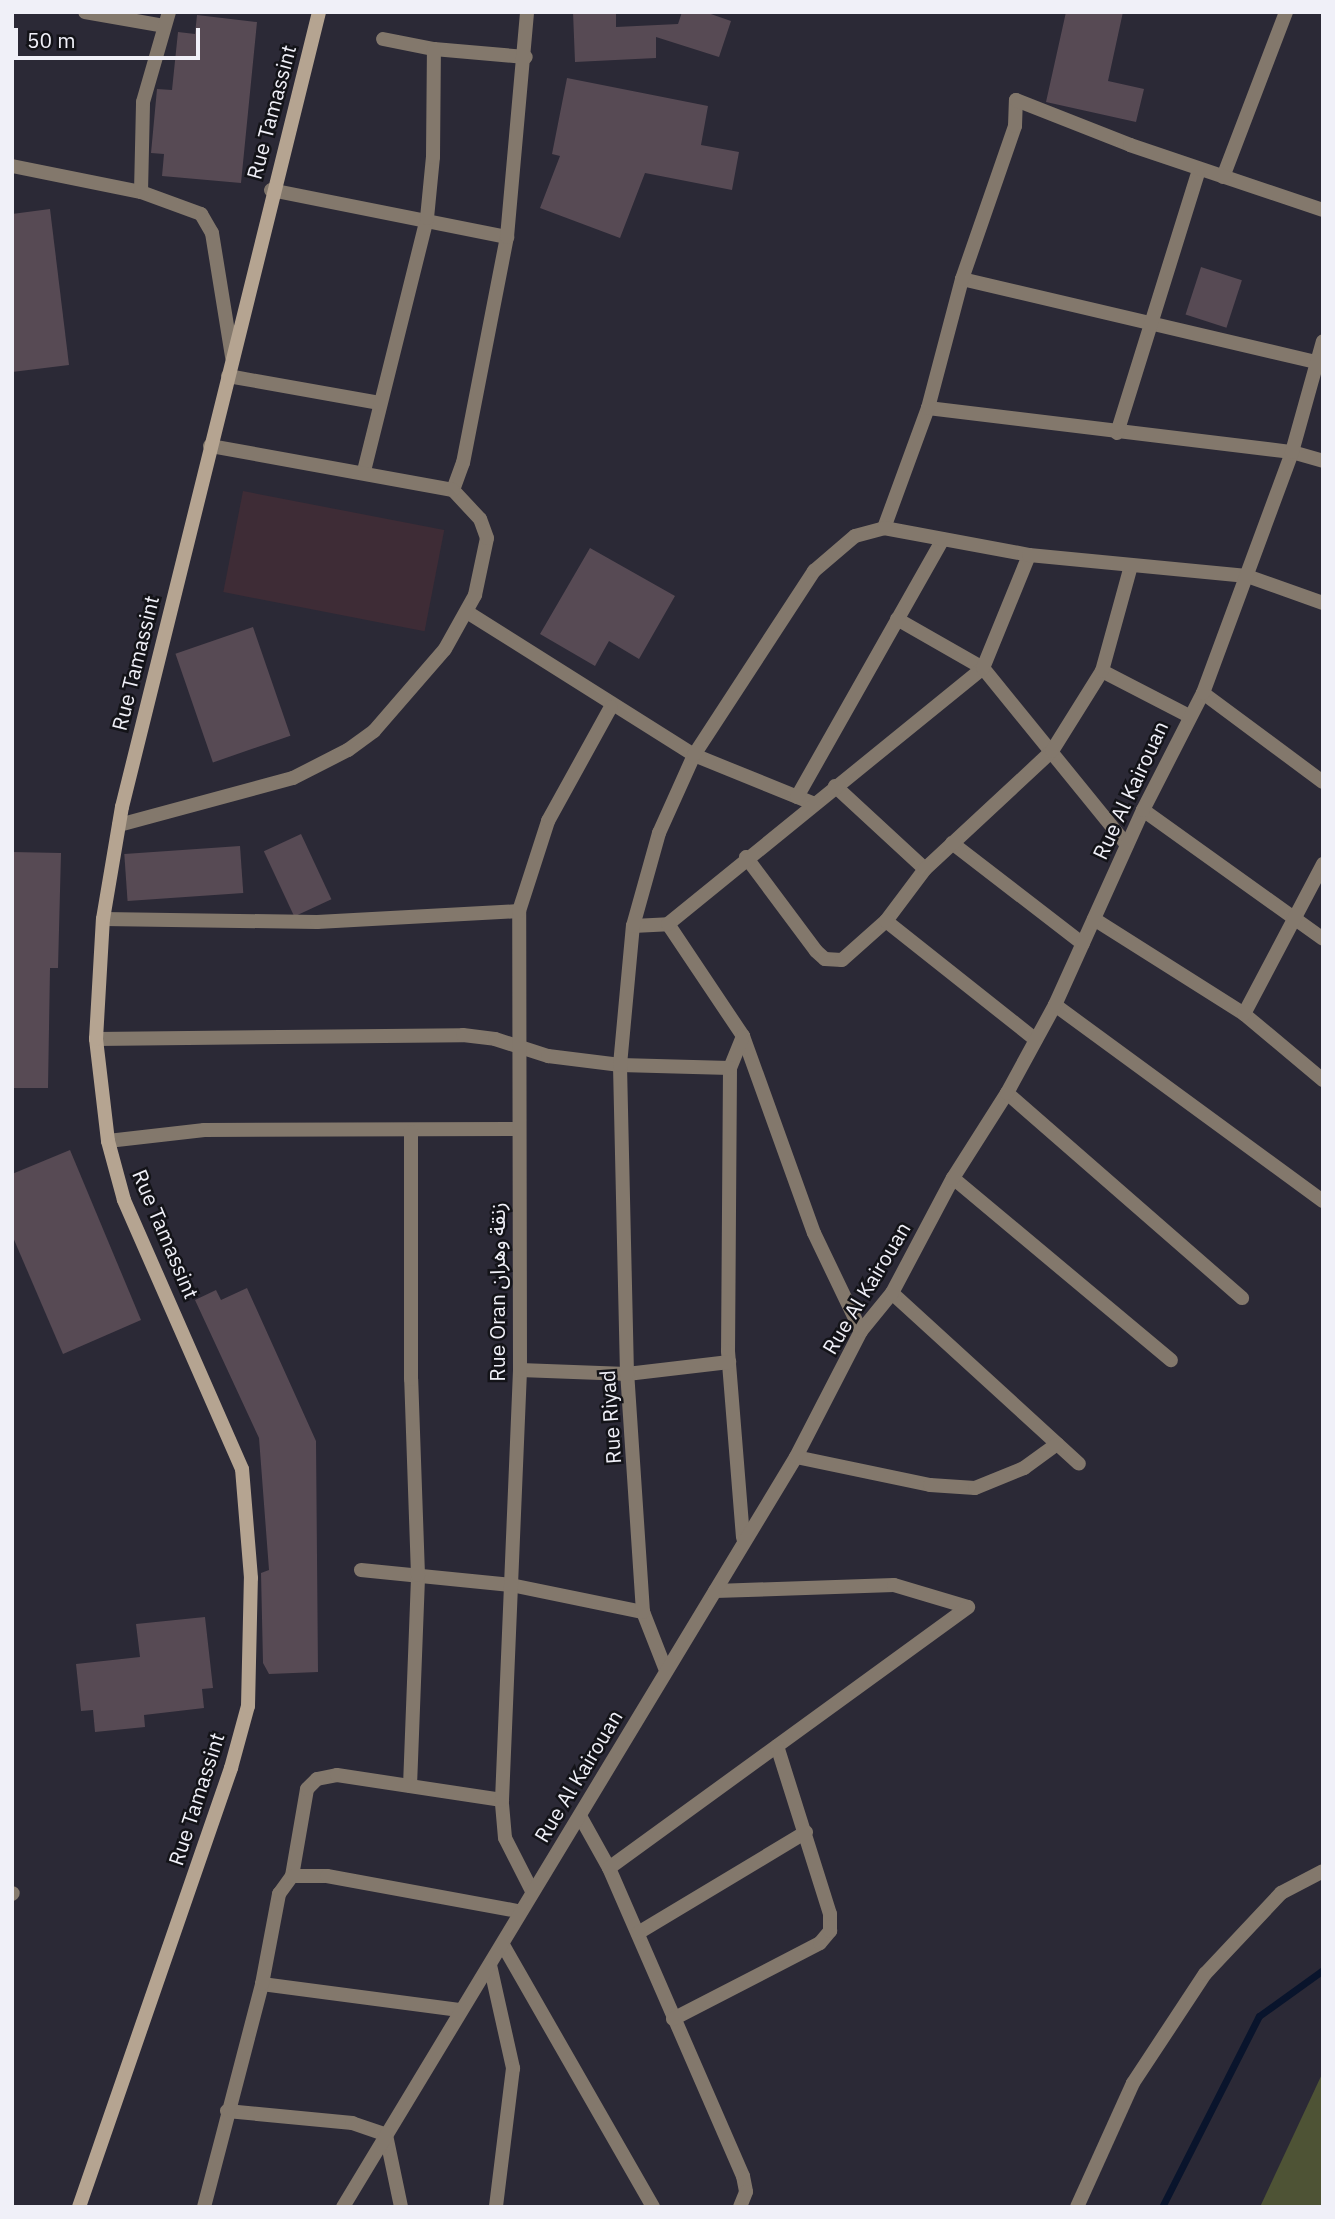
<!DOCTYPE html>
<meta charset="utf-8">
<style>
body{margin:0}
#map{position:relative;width:1335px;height:2219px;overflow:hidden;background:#2b2936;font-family:"IBM Plex Sans","Noto Sans Arabic",sans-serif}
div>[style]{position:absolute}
.commercial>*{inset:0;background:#3e2c36;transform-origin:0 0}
.green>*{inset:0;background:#4e5335}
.stream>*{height:7px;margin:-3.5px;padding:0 3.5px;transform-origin:3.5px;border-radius:3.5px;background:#09142c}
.building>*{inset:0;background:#574a54;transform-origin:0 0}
.minor>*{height:14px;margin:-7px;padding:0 7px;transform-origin:7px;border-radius:7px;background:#83786c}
.secondary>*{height:14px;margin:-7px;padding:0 7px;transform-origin:7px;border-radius:7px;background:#b5a491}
span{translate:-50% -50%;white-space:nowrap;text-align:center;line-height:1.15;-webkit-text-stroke:5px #131318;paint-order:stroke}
.street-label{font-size:21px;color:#f0f0f8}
.frame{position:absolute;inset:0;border:14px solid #f0f0f8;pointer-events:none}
.scale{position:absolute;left:14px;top:28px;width:186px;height:32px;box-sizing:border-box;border:4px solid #f0f0f8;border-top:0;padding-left:9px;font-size:21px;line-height:24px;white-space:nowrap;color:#f0f0f8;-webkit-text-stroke:5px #131318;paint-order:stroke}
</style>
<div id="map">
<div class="commercial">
<div style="left:243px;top:491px;width:205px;height:103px;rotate:11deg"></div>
</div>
<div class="green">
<div style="clip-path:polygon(1323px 2072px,1323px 2207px,1260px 2207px)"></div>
</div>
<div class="stream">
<div style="left:1162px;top:2207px;width:214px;rotate:-63.1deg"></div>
<div style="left:1259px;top:2016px;width:79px;rotate:-35.7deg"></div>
</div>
<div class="building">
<div style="clip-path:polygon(573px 12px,616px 12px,616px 27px,678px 24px,682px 12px,705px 12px,731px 21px,719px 57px,656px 37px,656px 58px,575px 62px)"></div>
<div style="clip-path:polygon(1066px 12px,1123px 12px,1108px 81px,1144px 89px,1136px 122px,1046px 102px)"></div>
<div style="clip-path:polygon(197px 15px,257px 22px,241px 183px,162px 176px,164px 154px,151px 153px,157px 89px,172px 90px,178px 32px,195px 34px)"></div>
<div style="clip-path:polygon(567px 78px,708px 106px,701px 145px,739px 152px,732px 190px,645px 173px,620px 238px,540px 208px,560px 156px,552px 154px)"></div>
<div style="clip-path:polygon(50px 209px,69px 365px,12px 372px,12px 214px)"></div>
<div style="left:1201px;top:267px;width:43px;height:50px;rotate:18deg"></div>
<div style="clip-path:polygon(590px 548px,675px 596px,639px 659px,609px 641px,595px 666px,540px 634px)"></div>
<div style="left:253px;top:627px;width:115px;height:82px;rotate:71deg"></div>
<div style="left:301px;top:834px;width:72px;height:41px;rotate:65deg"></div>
<div style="left:240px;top:846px;width:47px;height:116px;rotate:86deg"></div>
<div style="clip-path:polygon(12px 852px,61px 853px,58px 968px,50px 968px,48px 1088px,12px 1088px)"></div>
<div style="clip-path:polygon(70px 1150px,141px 1320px,63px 1354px,12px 1235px,12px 1174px)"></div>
<div style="clip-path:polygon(247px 1288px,316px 1441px,318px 1672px,269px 1674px,263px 1663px,261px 1573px,269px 1570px,259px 1438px,195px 1300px,216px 1290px,221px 1300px)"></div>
<div style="clip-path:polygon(205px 1617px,213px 1688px,202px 1689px,204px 1708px,144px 1715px,145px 1727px,95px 1732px,93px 1710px,81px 1711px,76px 1664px,140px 1657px,136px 1624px)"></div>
</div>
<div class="minor">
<div style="left:85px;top:12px;width:80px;rotate:10deg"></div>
<div style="left:383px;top:39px;width:52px;rotate:11.1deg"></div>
<div style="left:434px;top:49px;width:92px;rotate:5deg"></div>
<div style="left:12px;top:166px;width:132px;rotate:11.4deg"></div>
<div style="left:141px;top:192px;width:64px;rotate:20.1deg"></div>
<div style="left:201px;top:214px;width:22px;rotate:60deg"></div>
<div style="left:212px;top:233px;width:126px;rotate:80.8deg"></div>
<div style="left:1223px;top:177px;width:177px;rotate:-69.1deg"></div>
<div style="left:271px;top:190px;width:241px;rotate:11.3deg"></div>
<div style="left:141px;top:192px;width:90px;rotate:-88.7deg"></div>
<div style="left:143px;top:102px;width:94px;rotate:-73.9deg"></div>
<div style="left:962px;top:279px;width:371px;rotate:13.2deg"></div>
<div style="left:228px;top:376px;width:154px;rotate:10.1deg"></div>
<div style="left:928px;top:408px;width:367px;rotate:6.9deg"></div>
<div style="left:1292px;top:452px;width:32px;rotate:16deg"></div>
<div style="left:1117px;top:433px;width:276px;rotate:-72.7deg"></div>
<div style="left:364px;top:471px;width:261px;rotate:-76deg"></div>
<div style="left:427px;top:218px;width:61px;rotate:-84.4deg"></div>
<div style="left:433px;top:157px;width:108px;rotate:-89.5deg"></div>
<div style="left:453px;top:490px;width:29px;rotate:-70deg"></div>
<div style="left:463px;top:463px;width:230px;rotate:-79deg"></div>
<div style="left:507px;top:237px;width:226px;rotate:-84.9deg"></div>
<div style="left:884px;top:528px;width:128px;rotate:-69.9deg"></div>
<div style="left:928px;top:408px;width:133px;rotate:-75.2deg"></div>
<div style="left:962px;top:279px;width:162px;rotate:-70.9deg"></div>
<div style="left:1015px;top:126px;width:26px;rotate:-88deg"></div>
<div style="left:1016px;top:100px;width:123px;rotate:21.5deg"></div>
<div style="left:1130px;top:145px;width:204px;rotate:18.6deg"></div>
<div style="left:467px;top:612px;width:268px;rotate:32.2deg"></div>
<div style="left:694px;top:755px;width:127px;rotate:22.1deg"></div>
<div style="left:897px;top:619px;width:99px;rotate:29.7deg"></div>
<div style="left:983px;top:668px;width:228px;rotate:50.9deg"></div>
<div style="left:1102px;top:671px;width:98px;rotate:27.3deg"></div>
<div style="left:1203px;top:693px;width:149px;rotate:36.6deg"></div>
<div style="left:835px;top:786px;width:122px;rotate:42.7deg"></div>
<div style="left:797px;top:797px;width:296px;rotate:-60.5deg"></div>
<div style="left:1143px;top:810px;width:221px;rotate:35.6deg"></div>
<div style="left:119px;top:825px;width:180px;rotate:-15.1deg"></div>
<div style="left:293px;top:778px;width:62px;rotate:-27deg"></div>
<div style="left:348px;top:750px;width:32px;rotate:-36deg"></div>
<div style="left:374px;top:731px;width:108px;rotate:-49.1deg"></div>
<div style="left:445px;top:649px;width:62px;rotate:-60.9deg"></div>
<div style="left:475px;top:595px;width:58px;rotate:-78.1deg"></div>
<div style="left:487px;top:538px;width:20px;rotate:-110deg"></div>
<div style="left:480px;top:519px;width:40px;rotate:-133deg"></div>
<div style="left:453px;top:490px;width:247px;rotate:-169.7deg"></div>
<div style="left:952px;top:843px;width:165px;rotate:37.6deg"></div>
<div style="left:746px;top:857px;width:117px;rotate:53.3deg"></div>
<div style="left:816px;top:951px;width:12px;rotate:42deg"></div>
<div style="left:825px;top:959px;width:17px;rotate:3deg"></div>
<div style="left:842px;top:960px;width:59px;rotate:-41.6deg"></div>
<div style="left:886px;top:921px;width:65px;rotate:-53.1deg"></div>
<div style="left:925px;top:869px;width:173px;rotate:-42.9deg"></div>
<div style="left:1052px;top:751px;width:94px;rotate:-58deg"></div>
<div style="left:1102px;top:671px;width:109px;rotate:-74.6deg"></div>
<div style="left:103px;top:919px;width:214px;rotate:0.8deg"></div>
<div style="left:317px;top:922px;width:202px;rotate:-3.1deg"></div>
<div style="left:1094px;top:919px;width:178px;rotate:32.3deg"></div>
<div style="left:1244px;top:1014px;width:103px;rotate:39.9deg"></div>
<div style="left:886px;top:921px;width:191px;rotate:38.4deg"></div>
<div style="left:668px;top:924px;width:135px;rotate:56.2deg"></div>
<div style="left:743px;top:1036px;width:209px;rotate:70.2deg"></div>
<div style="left:814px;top:1233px;width:109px;rotate:64.4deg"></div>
<div style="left:633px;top:926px;width:35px;rotate:-3deg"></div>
<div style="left:668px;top:924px;width:406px;rotate:-39.1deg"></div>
<div style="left:983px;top:668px;width:122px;rotate:-67.8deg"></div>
<div style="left:1055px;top:1005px;width:332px;rotate:36.2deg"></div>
<div style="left:1244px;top:1014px;width:170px;rotate:-62.2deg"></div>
<div style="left:743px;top:1036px;width:35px;rotate:112deg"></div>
<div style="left:730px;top:1068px;width:283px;rotate:90.4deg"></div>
<div style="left:728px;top:1351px;width:187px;rotate:85.4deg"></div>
<div style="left:96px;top:1039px;width:367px;rotate:-0.6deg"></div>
<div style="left:463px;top:1035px;width:32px;rotate:7deg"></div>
<div style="left:495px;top:1039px;width:56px;rotate:17.8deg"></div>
<div style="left:548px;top:1056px;width:73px;rotate:7.1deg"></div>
<div style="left:620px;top:1065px;width:110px;rotate:1.6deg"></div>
<div style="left:1007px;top:1093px;width:312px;rotate:41.1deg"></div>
<div style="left:108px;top:1141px;width:97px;rotate:-6.5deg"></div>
<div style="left:204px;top:1130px;width:313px;rotate:-0.2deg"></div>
<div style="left:953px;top:1178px;width:284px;rotate:39.9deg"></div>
<div style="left:892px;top:1293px;width:253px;rotate:42.4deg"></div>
<div style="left:520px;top:1370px;width:107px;rotate:2.1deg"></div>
<div style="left:627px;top:1374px;width:103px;rotate:-6.7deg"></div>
<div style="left:796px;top:1457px;width:137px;rotate:11.8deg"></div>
<div style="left:930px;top:1485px;width:45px;rotate:3.8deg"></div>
<div style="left:975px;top:1488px;width:53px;rotate:-22.2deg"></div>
<div style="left:1024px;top:1468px;width:41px;rotate:-36deg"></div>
<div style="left:361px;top:1570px;width:151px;rotate:5.7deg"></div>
<div style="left:511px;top:1585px;width:135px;rotate:11.6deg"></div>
<div style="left:715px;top:1591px;width:179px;rotate:-1.9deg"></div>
<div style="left:894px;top:1585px;width:77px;rotate:16.6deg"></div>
<div style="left:665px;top:1668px;width:60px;rotate:-111.4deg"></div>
<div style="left:643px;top:1612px;width:239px;rotate:-93.8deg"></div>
<div style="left:627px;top:1374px;width:309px;rotate:-91.3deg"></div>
<div style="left:620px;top:1065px;width:140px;rotate:-84.7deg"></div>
<div style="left:633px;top:926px;width:97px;rotate:-74.4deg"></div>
<div style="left:659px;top:833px;width:85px;rotate:-65.8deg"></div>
<div style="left:694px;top:755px;width:220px;rotate:-56.9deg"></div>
<div style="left:814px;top:571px;width:54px;rotate:-40.5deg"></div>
<div style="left:855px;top:536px;width:30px;rotate:-15deg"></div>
<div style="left:884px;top:528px;width:147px;rotate:10.5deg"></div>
<div style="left:1029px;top:555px;width:219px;rotate:5.5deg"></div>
<div style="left:1247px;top:576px;width:81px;rotate:19.6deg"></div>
<div style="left:410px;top:1786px;width:211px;rotate:-87.8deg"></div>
<div style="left:418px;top:1575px;width:196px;rotate:-92deg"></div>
<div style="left:411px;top:1379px;width:247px;rotate:-90deg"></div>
<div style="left:580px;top:1816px;width:60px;rotate:60.9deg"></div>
<div style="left:609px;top:1868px;width:336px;rotate:66.5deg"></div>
<div style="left:743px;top:2176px;width:16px;rotate:79deg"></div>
<div style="left:746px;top:2192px;width:16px;rotate:112deg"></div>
<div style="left:609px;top:1868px;width:444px;rotate:-36deg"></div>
<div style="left:292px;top:1876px;width:88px;rotate:-80.2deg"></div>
<div style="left:307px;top:1789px;width:14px;rotate:-45deg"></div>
<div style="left:317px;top:1779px;width:20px;rotate:-11deg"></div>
<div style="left:337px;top:1775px;width:167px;rotate:8.6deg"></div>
<div style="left:532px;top:1891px;width:59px;rotate:-117deg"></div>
<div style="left:505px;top:1838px;width:38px;rotate:-95deg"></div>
<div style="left:502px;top:1800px;width:430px;rotate:-87.6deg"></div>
<div style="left:520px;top:1370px;width:459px;rotate:-90.1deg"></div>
<div style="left:519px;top:911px;width:95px;rotate:-72.1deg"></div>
<div style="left:548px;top:821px;width:130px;rotate:-61.1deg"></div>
<div style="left:12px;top:1894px;width:1px;rotate:-45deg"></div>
<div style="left:638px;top:1933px;width:196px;rotate:-31deg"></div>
<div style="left:503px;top:1945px;width:302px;rotate:60.2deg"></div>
<div style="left:490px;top:1965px;width:106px;rotate:77.4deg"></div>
<div style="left:513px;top:2068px;width:140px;rotate:97deg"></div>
<div style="left:262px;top:1984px;width:199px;rotate:7.5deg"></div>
<div style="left:673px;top:2019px;width:165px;rotate:-27.3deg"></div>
<div style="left:820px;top:1943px;width:16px;rotate:-50deg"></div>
<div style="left:830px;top:1931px;width:17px;rotate:-90deg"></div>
<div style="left:830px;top:1914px;width:176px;rotate:-107.5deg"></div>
<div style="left:227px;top:2111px;width:126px;rotate:5.5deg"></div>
<div style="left:352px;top:2123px;width:36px;rotate:19deg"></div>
<div style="left:386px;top:2135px;width:74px;rotate:78.2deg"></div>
<div style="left:204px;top:2207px;width:230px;rotate:-75.4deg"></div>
<div style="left:262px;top:1984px;width:92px;rotate:-79.3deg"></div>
<div style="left:279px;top:1894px;width:22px;rotate:-54deg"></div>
<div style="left:292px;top:1876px;width:35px"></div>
<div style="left:327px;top:1876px;width:194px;rotate:10.4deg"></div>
<div style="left:343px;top:2207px;width:876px;rotate:-58.87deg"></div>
<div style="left:796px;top:1457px;width:142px;rotate:-62.7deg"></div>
<div style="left:861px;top:1331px;width:49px;rotate:-50.8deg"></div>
<div style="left:892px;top:1293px;width:130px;rotate:-62.1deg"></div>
<div style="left:953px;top:1178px;width:101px;rotate:-57.6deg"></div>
<div style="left:1007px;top:1093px;width:100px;rotate:-61.4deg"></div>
<div style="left:1055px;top:1005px;width:214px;rotate:-65.7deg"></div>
<div style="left:1143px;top:810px;width:131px;rotate:-62.9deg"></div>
<div style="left:1203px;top:693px;width:257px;rotate:-69.7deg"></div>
<div style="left:1292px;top:452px;width:115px;rotate:-74.4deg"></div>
<div style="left:1077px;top:2207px;width:136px;rotate:-65.7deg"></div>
<div style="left:1133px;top:2083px;width:131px;rotate:-56.6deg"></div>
<div style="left:1205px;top:1974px;width:111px;rotate:-46.8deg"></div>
<div style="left:1281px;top:1893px;width:47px;rotate:-27.6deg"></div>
</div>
<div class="secondary">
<div style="left:79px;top:2207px;width:465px;rotate:-70.9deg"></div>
<div style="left:231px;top:1768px;width:64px;rotate:-74.7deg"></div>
<div style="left:248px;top:1706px;width:128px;rotate:-88.7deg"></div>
<div style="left:251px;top:1578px;width:109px;rotate:-94.7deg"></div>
<div style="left:242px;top:1469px;width:294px;rotate:-113.7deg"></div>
<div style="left:124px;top:1200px;width:61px;rotate:-105.2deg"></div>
<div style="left:108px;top:1141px;width:103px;rotate:-96.7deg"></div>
<div style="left:96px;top:1039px;width:120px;rotate:-86.7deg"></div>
<div style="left:103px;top:919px;width:114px;rotate:-80.4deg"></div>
<div style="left:122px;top:807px;width:819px;rotate:-76.08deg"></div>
</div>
<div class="street-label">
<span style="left:271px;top:112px;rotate:-75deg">Rue Tamassint</span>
<span style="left:135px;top:663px;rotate:-76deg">Rue Tamassint</span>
<span style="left:1130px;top:790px;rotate:-65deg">Rue Al Kairouan</span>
<span style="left:166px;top:1234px;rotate:67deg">Rue Tamassint</span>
<span style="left:866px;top:1288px;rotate:-59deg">Rue Al Kairouan</span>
<span style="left:497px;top:1292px;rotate:-90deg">Rue Oran زنقة وهران</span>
<span style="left:610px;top:1417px;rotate:-94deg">Rue Riyad</span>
<span style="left:578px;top:1776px;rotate:-59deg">Rue Al Kairouan</span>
<span style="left:196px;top:1799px;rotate:-72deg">Rue Tamassint</span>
</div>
<div class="frame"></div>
<div class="scale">50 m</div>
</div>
